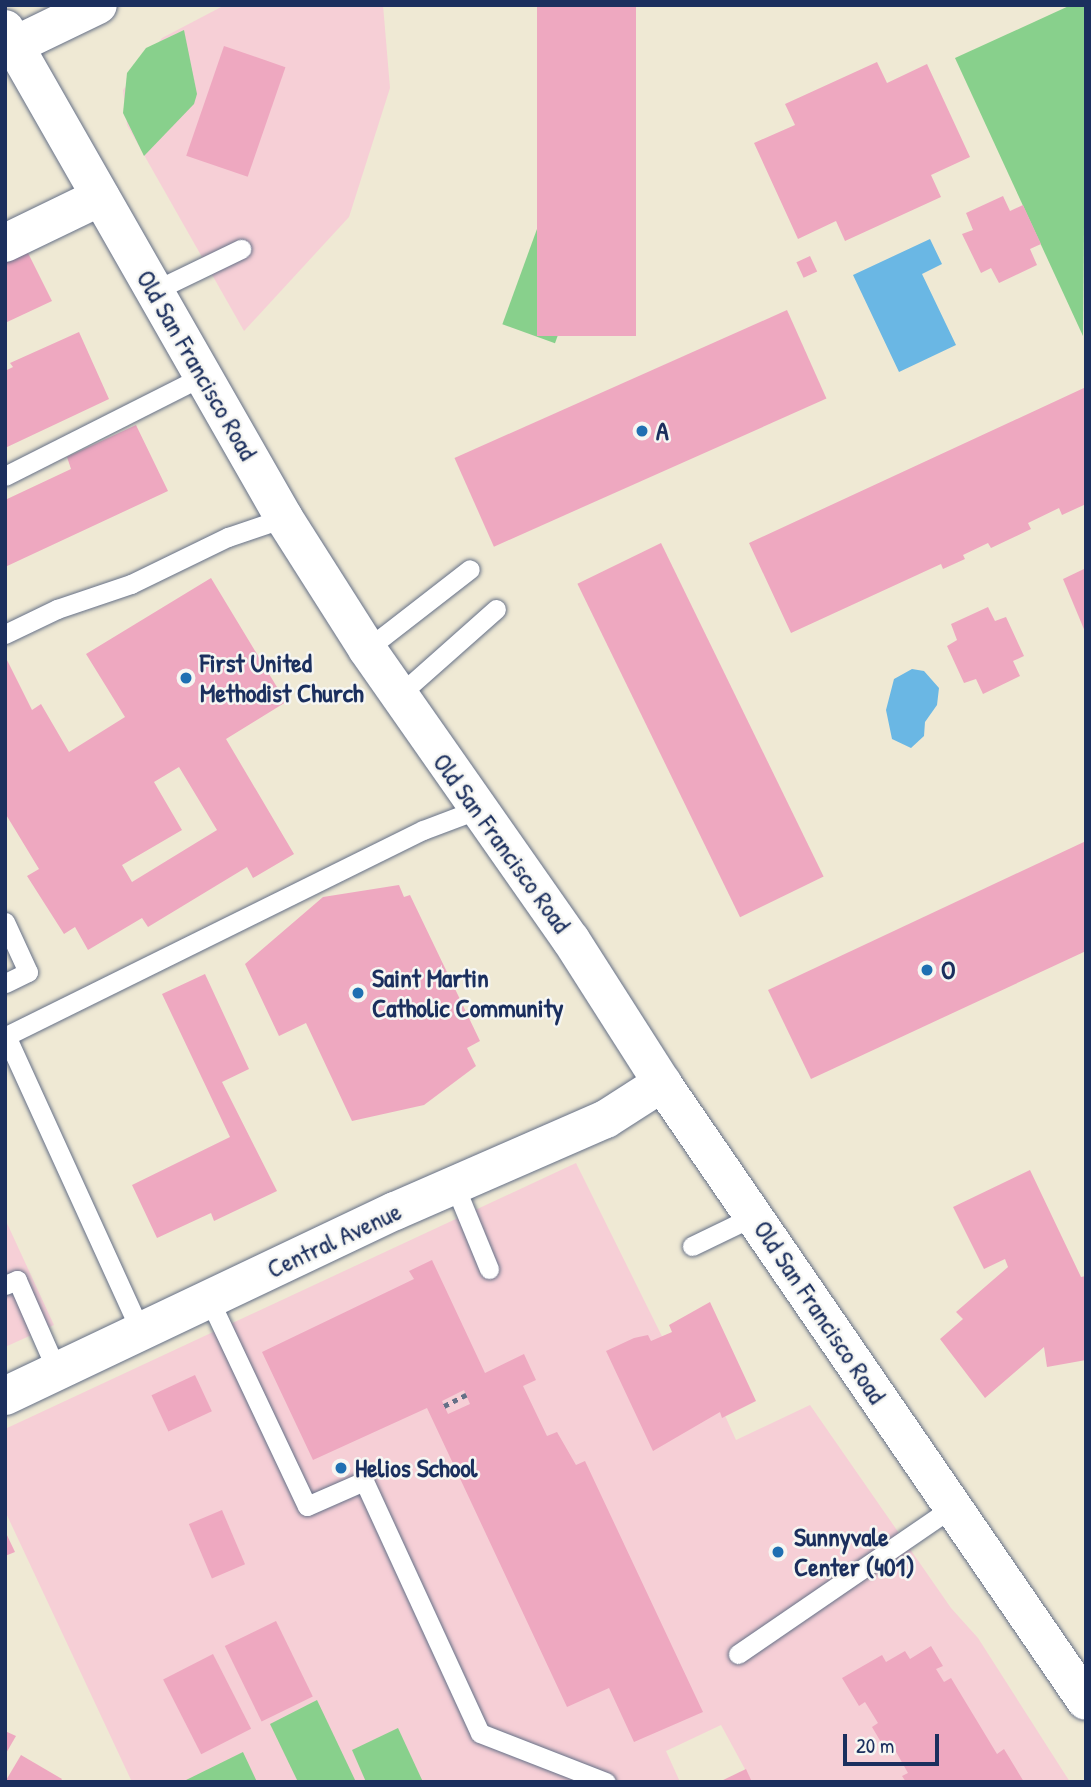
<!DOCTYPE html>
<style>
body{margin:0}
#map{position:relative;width:1091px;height:1787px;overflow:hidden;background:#efe9d4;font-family:"Patrick Hand",sans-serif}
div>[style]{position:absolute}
.built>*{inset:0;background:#f6cfd6}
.green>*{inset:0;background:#88d08c;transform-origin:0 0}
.water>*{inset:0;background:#6ab7e4}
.building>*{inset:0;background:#eea8c0;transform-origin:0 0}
.path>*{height:4.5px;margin-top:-2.25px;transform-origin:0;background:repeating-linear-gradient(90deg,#657087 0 5px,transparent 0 10px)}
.roads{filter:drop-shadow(0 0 2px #657087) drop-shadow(0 0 2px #657087)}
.service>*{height:19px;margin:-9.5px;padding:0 9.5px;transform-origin:9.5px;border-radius:9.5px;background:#fff}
.minor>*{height:38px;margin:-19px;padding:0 19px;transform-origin:19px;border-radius:19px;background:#fff}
.secondary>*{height:38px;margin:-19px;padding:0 19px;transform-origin:19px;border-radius:19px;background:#fff}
.dots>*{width:19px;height:19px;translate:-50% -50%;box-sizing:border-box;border:4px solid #f6f6f2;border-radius:50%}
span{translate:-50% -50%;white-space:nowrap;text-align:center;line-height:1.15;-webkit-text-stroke:5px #f6f6f2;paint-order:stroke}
.street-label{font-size:26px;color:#1b2f5e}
.poi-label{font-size:26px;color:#1b2f5e;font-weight:700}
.left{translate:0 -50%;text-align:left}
.frame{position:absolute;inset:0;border:7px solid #1b2f5e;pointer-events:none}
.scale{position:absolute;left:843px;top:1734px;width:96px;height:32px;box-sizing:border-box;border:4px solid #1b2f5e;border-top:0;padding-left:9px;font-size:21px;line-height:24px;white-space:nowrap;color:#1b2f5e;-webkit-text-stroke:5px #f6f6f2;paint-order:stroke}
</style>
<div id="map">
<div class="built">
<div style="clip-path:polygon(225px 5px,383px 5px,390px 88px,349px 217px,244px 331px,127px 125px,123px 90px,162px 38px)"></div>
<div style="clip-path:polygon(576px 1163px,702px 1417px,722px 1409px,736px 1440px,810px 1405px,951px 1608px,978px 1638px,1070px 1782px,752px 1782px,721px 1725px,666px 1751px,680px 1782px,132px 1782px,5px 1511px,5px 1429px)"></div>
<div style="clip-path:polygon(5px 1219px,54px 1325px,5px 1347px)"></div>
</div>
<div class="green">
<div style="clip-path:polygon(1071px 5px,1086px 5px,1083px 336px,955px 58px)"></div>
<div style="clip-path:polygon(184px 30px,197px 94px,194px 104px,144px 156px,123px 113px,127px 73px,146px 48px)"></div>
<div style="left:541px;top:218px;width:56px;height:113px;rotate:20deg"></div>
<div style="clip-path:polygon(317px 1700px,356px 1782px,298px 1782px,270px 1724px)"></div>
<div style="clip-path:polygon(398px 1728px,423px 1782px,366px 1782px,352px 1750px)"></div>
<div style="clip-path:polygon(243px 1752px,257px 1782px,182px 1782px)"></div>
</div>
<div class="water">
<div style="clip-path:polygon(930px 239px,942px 264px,922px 274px,956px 345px,899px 372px,853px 275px)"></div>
<div style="clip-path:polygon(912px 669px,924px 671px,939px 688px,937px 705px,925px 722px,924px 736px,911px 748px,892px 739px,886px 710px,894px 679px)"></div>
</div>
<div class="building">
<div style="left:537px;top:5px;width:99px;height:331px"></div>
<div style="left:224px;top:46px;width:65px;height:116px;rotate:19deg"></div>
<div style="clip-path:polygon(877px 62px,887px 83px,927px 64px,970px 157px,931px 175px,941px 197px,845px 241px,836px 221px,798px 239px,754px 143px,795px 125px,785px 104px)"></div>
<div style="clip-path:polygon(1003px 196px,1010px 211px,1023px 205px,1041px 244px,1030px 249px,1037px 265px,999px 283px,991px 268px,981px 273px,962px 234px,973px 230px,966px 213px)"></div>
<div style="clip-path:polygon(27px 251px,52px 301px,5px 323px,5px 262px)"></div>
<div style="left:810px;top:256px;width:17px;height:15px;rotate:65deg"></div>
<div style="left:787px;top:310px;width:97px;height:364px;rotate:66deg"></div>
<div style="clip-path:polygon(79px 332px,109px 399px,5px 448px,5px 371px,13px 367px,10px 363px)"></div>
<div style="clip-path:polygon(1086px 387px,1086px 504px,1062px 515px,1059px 508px,1028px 523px,1031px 529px,991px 548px,988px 543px,963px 555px,965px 559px,943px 569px,941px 564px,791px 633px,749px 543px)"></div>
<div style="clip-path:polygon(136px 425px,168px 491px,5px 567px,5px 500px,71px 469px,67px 457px)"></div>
<div style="left:661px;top:543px;width:371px;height:93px;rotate:64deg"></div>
<div style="clip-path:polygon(1086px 568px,1086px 634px,1063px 579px)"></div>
<div style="clip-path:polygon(evenodd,211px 578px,286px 702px,226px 739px,294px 854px,253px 878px,247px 867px,148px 927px,142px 918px,88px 950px,75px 927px,64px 934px,27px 876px,39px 869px,5px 813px,5px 656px,32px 710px,41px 704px,69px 752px,125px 717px,86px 654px,211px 578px,179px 767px,217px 830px,132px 882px,122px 865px,182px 830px,154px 782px,179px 767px)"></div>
<div style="clip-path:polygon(988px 607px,995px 621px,1006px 617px,1024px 656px,1013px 661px,1020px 676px,983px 694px,976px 679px,964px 683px,947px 646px,957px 640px,951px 624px)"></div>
<div style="clip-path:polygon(1086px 841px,1086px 951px,811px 1079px,768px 990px)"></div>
<div style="clip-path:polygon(399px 885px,404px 897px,410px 895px,480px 1041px,467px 1048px,476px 1066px,424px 1105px,352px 1121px,306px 1023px,279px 1036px,245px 964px,323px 897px)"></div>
<div style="clip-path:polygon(205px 974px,249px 1069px,222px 1082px,277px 1191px,214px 1221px,211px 1213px,157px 1238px,132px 1185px,230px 1137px,162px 994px)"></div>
<div style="clip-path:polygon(1030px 1170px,1081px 1277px,1086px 1276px,1086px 1360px,1047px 1367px,1044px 1347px,985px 1398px,940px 1339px,963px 1319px,956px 1312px,1008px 1267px,1005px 1259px,984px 1269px,953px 1207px)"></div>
<div style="clip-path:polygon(evenodd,432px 1260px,485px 1373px,524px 1354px,536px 1380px,523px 1386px,547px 1436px,557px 1432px,576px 1465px,585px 1461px,703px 1712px,634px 1742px,609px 1688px,567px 1707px,427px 1408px,313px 1460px,262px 1352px,414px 1279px,409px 1271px,432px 1260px,464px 1390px,470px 1404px,448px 1414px,442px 1401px,464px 1390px)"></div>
<div style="clip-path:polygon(710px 1302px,756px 1401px,722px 1418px,720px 1412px,653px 1451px,606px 1351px,634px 1338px,648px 1335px,651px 1341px,672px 1332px,669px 1325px)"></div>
<div style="left:195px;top:1375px;width:40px;height:48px;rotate:65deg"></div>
<div style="left:222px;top:1510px;width:59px;height:36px;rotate:67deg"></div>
<div style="clip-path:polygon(5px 1531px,15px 1552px,5px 1556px)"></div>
<div style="left:276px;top:1621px;width:84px;height:57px;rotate:64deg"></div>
<div style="clip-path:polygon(931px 1646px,943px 1666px,936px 1669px,944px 1682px,951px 1678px,997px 1754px,1004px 1749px,1024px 1782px,906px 1782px,902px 1776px,908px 1773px,895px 1750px,888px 1754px,872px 1727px,878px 1723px,865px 1702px,859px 1706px,842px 1678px,882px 1655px,886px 1662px,905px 1651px,910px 1659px)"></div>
<div style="left:213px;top:1654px;width:84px;height:56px;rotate:63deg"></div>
<div style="clip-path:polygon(5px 1731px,16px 1736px,5px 1755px)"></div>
<div style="clip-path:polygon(21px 1755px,62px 1779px,60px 1782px,5px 1782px)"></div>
<div style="clip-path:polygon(746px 1769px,752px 1782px,719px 1782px)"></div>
</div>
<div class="path">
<div style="left:444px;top:1406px;width:25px;rotate:-27deg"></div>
</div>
<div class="roads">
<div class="service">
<div style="left:154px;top:291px;width:97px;rotate:-25.8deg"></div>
<div style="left:5px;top:476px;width:222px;rotate:-26.8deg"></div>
<div style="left:5px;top:634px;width:58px;rotate:-25.7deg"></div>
<div style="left:57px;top:609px;width:78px;rotate:-18.7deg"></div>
<div style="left:131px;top:584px;width:108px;rotate:-25.9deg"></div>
<div style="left:228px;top:537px;width:59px;rotate:-18.7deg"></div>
<div style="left:367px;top:649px;width:130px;rotate:-37.8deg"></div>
<div style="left:398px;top:696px;width:131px;rotate:-41.6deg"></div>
<div style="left:5px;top:922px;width:55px;rotate:65.3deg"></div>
<div style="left:28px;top:972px;width:25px;rotate:154deg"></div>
<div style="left:454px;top:1184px;width:92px;rotate:67.6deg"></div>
<div style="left:692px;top:1246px;width:69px;rotate:-25.8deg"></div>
<div style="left:5px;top:1285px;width:13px;rotate:-23deg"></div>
<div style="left:17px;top:1280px;width:99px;rotate:66.3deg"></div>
<div style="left:209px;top:1299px;width:229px;rotate:64.7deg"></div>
<div style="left:307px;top:1506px;width:62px;rotate:-23.7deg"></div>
<div style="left:364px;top:1481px;width:277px;rotate:65.3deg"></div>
<div style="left:480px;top:1733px;width:135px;rotate:21.3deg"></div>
<div style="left:141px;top:1332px;width:325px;rotate:-114.5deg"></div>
<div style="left:6px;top:1036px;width:465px;rotate:-26.3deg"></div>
<div style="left:423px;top:830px;width:57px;rotate:-20.7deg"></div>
<div style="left:738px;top:1654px;width:260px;rotate:-34.4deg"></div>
</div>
<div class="minor">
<div style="left:5px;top:243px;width:106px;rotate:-25.8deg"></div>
<div style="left:5px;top:1396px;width:432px;rotate:-25.4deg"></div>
<div style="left:395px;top:1211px;width:230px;rotate:-23.6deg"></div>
<div style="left:606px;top:1119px;width:67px;rotate:-32.7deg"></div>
</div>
<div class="secondary">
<div style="left:5px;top:29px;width:563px;rotate:60.29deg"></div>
<div style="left:284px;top:518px;width:155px;rotate:57.6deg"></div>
<div style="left:367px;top:649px;width:355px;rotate:55deg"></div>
<div style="left:571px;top:940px;width:169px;rotate:57.5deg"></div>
<div style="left:662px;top:1083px;width:749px;rotate:55.55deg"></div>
<div style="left:5px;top:50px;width:103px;rotate:-25.8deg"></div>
</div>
</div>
<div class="dots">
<div style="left:642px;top:431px;background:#1f6fb2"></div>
<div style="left:186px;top:678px;background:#1f6fb2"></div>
<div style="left:927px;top:970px;background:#1f6fb2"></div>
<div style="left:358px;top:993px;background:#1f6fb2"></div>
<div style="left:341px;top:1468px;background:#1f6fb2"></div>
<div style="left:778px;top:1552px;background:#1f6fb2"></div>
</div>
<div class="street-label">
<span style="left:197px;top:365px;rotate:60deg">Old San Francisco Road</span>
<span style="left:502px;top:843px;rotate:54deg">Old San Francisco Road</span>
<span style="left:334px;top:1240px;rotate:-25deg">Central Avenue</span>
<span style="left:820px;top:1312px;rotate:56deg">Old San Francisco Road</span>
</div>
<div class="poi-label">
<span class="left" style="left:656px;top:431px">A</span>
<span class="left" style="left:200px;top:678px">First United<br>Methodist Church</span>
<span class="left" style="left:941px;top:970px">O</span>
<span class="left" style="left:372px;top:993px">Saint Martin<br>Catholic Community</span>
<span class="left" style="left:355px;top:1468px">Helios School</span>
<span class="left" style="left:794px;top:1552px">Sunnyvale<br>Center (401)</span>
</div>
<div class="frame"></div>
<div class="scale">20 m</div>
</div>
